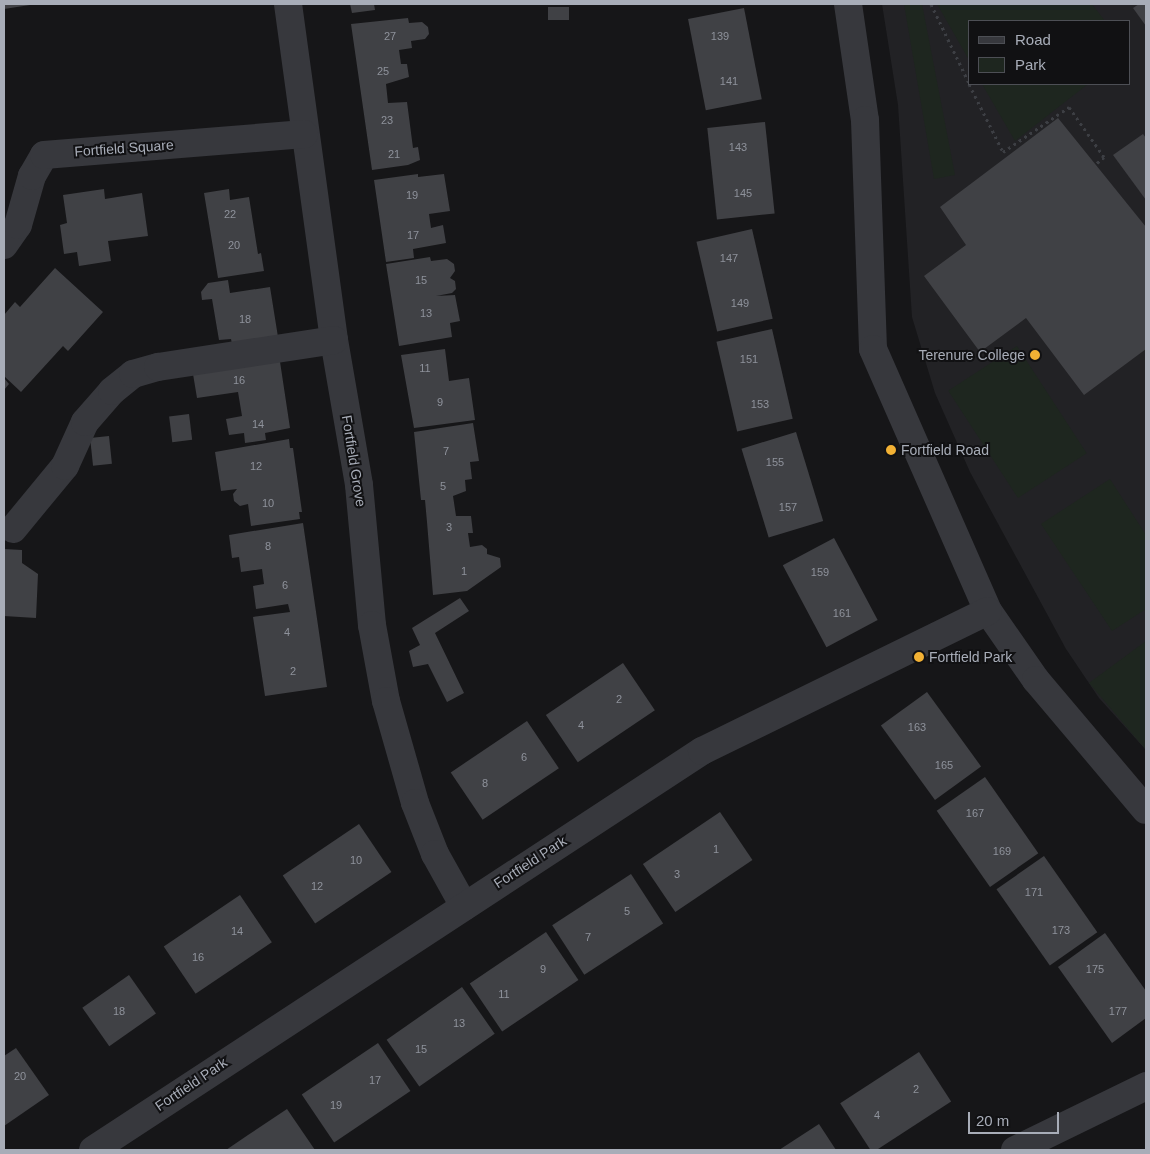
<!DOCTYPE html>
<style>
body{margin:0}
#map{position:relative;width:1150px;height:1154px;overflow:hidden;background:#161618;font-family:Arial,sans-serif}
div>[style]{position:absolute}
.built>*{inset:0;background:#222225}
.green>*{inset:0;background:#1e261f;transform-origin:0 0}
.building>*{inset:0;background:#404145;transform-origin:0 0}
.path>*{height:3px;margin-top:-1.5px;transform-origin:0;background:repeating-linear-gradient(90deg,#3d3f44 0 2.5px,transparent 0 6.5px)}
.minor>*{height:28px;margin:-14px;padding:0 14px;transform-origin:14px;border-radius:14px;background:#37383d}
.dots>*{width:14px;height:14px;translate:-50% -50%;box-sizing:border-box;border:2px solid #111113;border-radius:50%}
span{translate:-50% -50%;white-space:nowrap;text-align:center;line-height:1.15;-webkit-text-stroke:4px #111113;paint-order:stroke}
.number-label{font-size:11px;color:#8e929b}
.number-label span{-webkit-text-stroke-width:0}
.street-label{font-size:14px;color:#a8adb8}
.poi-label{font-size:14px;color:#a8adb8}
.right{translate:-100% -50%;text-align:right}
.left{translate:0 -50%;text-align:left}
.frame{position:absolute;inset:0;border:5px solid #a8adb8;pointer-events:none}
.legend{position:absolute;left:968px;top:20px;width:162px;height:65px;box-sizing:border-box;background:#111113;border:1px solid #4d4f55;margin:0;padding:6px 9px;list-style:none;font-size:15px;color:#a8adb8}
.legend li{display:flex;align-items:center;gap:10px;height:25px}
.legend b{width:25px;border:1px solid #4d4f55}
.scale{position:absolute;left:968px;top:1112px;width:91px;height:22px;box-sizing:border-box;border:2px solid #a8adb8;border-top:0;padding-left:6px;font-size:15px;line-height:18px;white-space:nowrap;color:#a8adb8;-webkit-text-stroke:4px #111113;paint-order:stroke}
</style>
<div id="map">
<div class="built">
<div style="clip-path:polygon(evenodd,882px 4px,1146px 4px,1146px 750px,1099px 698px,1066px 649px,970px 472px,935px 393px,912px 317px,898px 105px,882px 4px,969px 21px,1129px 21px,1129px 84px,969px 84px,969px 21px)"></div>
</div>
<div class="green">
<div style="clip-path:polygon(904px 4px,922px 4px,955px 175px,934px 179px)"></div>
<div style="clip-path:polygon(937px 4px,1092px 4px,1105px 21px,969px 21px,969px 60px)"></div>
<div style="clip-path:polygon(982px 84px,1088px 84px,1015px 141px)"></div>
<div style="left:1017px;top:346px;width:128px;height:82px;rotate:57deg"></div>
<div style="clip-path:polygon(1110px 479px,1146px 535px,1146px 609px,1112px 631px,1041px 524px)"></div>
<div style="clip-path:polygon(1146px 641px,1146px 750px,1089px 683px)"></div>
</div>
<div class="building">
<div style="clip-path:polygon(4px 4px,30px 4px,30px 5px,4px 9px)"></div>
<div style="clip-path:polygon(350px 4px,374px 4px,375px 10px,352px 13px)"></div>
<div style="clip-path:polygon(1139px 4px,1146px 4px,1146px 26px,1133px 8px)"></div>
<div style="left:548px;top:7px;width:21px;height:13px"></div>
<div style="left:744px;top:8px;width:93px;height:57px;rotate:79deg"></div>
<div style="clip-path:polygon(408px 18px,409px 23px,422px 22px,428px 27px,429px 34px,425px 39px,411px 41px,412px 48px,399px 50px,401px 64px,407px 64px,409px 77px,386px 84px,388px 103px,407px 102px,413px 148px,418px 147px,420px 160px,408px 165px,372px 170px,351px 24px)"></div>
<div style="clip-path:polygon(1058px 118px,1146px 227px,1146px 349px,1084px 395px,1026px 318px,980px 352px,924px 276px,966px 245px,940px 207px)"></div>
<div style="left:765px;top:122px;width:92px;height:58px;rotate:84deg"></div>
<div style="clip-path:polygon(1143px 134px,1146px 138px,1146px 200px,1113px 155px)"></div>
<div style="clip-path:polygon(418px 174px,418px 177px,444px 174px,450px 211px,429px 214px,431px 228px,443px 225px,446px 243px,413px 249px,414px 258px,386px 262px,374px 180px)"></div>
<div style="clip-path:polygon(104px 189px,105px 199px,142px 193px,148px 236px,108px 241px,111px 261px,79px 266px,77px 252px,64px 254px,60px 225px,67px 223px,63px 195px)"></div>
<div style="clip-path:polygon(229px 189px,230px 200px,249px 197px,258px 254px,261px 253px,264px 271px,218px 278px,204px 193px)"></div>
<div style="left:752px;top:229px;width:92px;height:57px;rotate:77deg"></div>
<div style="clip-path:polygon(430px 257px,431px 261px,447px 259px,454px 264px,455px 271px,450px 278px,455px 281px,456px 289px,452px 293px,436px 296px,455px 295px,460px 321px,450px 323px,452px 337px,399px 346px,386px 264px)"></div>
<div style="clip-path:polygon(55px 268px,103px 312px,68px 351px,63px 346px,21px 392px,4px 376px,4px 315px,15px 302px,20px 307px)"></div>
<div style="clip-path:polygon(228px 280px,230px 293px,270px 287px,278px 337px,232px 344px,231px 339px,219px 340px,212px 299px,202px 300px,201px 292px,208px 283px)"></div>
<div style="left:772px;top:329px;width:92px;height:57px;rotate:77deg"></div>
<div style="clip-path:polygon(445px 349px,449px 381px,469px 378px,475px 420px,414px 428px,401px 355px)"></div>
<div style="clip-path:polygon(279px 355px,290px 428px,265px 433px,266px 440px,245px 443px,244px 433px,229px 435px,226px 419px,242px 416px,238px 392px,197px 398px,192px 368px)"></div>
<div style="clip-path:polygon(4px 378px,9px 384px,4px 390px)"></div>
<div style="left:189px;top:414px;width:26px;height:20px;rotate:83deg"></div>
<div style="clip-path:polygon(473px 423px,479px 461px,470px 462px,472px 479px,465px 480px,466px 491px,453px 496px,456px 516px,471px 516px,473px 533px,468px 533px,470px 547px,482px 545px,487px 549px,487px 554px,500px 558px,501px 567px,467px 591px,433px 595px,427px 522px,425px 500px,421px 500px,414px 432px)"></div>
<div style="left:796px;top:432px;width:93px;height:57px;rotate:73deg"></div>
<div style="left:109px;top:436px;width:28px;height:19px;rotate:84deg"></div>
<div style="clip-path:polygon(289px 439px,290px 448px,293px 448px,302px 512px,299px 512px,300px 519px,251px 526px,248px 504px,240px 506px,234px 501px,233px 494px,237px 489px,221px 491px,215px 452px)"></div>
<div style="clip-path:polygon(303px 523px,327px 687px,265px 696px,253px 617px,290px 612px,288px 604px,256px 609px,253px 586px,264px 584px,262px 569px,241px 572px,239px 557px,232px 558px,229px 535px)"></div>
<div style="left:834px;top:538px;width:93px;height:58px;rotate:62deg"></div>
<div style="clip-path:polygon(4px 549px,22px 550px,22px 563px,38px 574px,36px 618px,4px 616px)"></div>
<div style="clip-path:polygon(460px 598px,469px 611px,435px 633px,464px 693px,447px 702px,428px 664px,413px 667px,409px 651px,420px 645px,412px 628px)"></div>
<div style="left:623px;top:663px;width:57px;height:93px;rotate:56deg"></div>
<div style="left:927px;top:692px;width:92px;height:57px;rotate:54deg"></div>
<div style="left:527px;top:721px;width:57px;height:92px;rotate:56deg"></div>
<div style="left:985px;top:777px;width:93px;height:59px;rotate:55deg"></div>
<div style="left:720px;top:812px;width:58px;height:93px;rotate:56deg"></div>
<div style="left:359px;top:824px;width:58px;height:92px;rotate:56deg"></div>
<div style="left:1044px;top:856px;width:93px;height:58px;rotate:55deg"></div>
<div style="left:631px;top:874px;width:59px;height:94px;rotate:57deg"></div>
<div style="left:240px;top:895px;width:57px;height:92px;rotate:56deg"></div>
<div style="left:546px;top:932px;width:58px;height:92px;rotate:56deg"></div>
<div style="clip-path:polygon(1105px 933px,1146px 991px,1146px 1018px,1112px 1043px,1058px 967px)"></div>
<div style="left:129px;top:975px;width:47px;height:57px;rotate:55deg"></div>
<div style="left:462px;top:987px;width:57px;height:92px;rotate:55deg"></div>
<div style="left:378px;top:1043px;width:58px;height:92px;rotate:56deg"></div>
<div style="clip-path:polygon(16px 1048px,49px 1095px,4px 1126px,4px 1056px)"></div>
<div style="left:919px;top:1052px;width:59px;height:94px;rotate:57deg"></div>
<div style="clip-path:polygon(287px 1109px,315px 1150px,226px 1150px,248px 1135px)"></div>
<div style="clip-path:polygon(819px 1124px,836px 1150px,779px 1150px)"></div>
</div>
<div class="path">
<div style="left:931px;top:4px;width:88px;rotate:64.3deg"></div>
<div style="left:969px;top:84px;width:76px;rotate:63.4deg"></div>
<div style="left:1003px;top:152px;width:80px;rotate:-34.3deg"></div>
<div style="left:1069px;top:107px;width:61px;rotate:55deg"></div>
<div style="left:1104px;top:157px;width:11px;rotate:139deg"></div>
</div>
<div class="minor">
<div style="left:288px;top:4px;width:339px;rotate:82.2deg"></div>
<div style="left:334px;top:340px;width:147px;rotate:80.2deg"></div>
<div style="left:359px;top:485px;width:141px;rotate:84.7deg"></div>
<div style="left:372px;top:625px;width:77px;rotate:79.6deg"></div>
<div style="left:386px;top:701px;width:106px;rotate:74.1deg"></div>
<div style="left:415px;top:803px;width:55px;rotate:68.6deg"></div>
<div style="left:435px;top:854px;width:60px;rotate:60.9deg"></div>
<div style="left:848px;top:4px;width:117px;rotate:81.7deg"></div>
<div style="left:865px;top:120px;width:229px;rotate:88deg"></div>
<div style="left:873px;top:349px;width:286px;rotate:66.3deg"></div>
<div style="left:988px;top:611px;width:84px;rotate:55.2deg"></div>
<div style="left:1036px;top:680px;width:170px;rotate:49.8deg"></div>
<div style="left:4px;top:245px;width:24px;rotate:-55deg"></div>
<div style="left:18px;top:225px;width:51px;rotate:-74.1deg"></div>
<div style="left:32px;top:176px;width:24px;rotate:-60deg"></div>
<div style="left:44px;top:155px;width:261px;rotate:-4.6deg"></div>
<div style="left:13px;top:529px;width:82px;rotate:-50.5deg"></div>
<div style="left:65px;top:466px;width:48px;rotate:-65.6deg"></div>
<div style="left:85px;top:422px;width:41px;rotate:-48.9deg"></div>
<div style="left:112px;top:391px;width:27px;rotate:-39deg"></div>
<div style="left:133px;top:374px;width:26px;rotate:-16deg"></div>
<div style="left:158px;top:367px;width:178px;rotate:-8.7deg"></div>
<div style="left:93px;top:1150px;width:728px;rotate:-33.23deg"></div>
<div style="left:702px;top:751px;width:318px;rotate:-26.1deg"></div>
<div style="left:1015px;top:1150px;width:146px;rotate:-26deg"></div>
</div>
<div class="dots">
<div style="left:1035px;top:355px;background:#f2b134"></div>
<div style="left:891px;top:450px;background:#f2b134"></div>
<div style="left:919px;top:657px;background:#f2b134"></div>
</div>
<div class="number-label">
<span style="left:390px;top:36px">27</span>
<span style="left:720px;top:36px">139</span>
<span style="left:383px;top:71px">25</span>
<span style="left:729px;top:81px">141</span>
<span style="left:387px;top:120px">23</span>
<span style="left:738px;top:147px">143</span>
<span style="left:394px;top:154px">21</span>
<span style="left:743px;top:193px">145</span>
<span style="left:412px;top:195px">19</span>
<span style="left:230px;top:214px">22</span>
<span style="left:413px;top:235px">17</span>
<span style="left:234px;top:245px">20</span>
<span style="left:729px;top:258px">147</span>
<span style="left:421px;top:280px">15</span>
<span style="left:740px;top:303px">149</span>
<span style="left:426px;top:313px">13</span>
<span style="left:245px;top:319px">18</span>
<span style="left:749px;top:359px">151</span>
<span style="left:425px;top:368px">11</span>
<span style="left:239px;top:380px">16</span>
<span style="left:440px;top:402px">9</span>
<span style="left:760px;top:404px">153</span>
<span style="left:258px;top:424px">14</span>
<span style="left:446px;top:451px">7</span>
<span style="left:775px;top:462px">155</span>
<span style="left:256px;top:466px">12</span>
<span style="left:443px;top:486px">5</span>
<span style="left:268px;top:503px">10</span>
<span style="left:788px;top:507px">157</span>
<span style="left:449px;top:527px">3</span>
<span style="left:268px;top:546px">8</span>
<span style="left:464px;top:571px">1</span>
<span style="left:820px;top:572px">159</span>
<span style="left:285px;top:585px">6</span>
<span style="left:842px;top:613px">161</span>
<span style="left:287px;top:632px">4</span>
<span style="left:293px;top:671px">2</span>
<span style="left:619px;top:699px">2</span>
<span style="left:581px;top:725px">4</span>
<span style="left:917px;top:727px">163</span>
<span style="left:524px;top:757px">6</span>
<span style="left:944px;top:765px">165</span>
<span style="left:485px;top:783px">8</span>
<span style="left:975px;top:813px">167</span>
<span style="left:716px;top:849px">1</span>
<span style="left:1002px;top:851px">169</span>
<span style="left:356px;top:860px">10</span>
<span style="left:677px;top:874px">3</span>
<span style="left:317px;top:886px">12</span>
<span style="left:1034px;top:892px">171</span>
<span style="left:627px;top:911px">5</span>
<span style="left:1061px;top:930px">173</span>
<span style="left:237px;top:931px">14</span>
<span style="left:588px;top:937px">7</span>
<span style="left:198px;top:957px">16</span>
<span style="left:543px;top:969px">9</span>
<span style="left:1095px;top:969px">175</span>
<span style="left:504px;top:994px">11</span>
<span style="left:119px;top:1011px">18</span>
<span style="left:1118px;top:1011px">177</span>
<span style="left:459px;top:1023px">13</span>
<span style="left:421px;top:1049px">15</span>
<span style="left:20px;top:1076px">20</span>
<span style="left:375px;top:1080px">17</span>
<span style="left:916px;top:1089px">2</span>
<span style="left:336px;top:1105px">19</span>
<span style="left:877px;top:1115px">4</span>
</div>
<div class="street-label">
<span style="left:124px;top:148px;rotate:-4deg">Fortfield Square</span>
<span style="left:354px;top:461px;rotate:81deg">Fortfield Grove</span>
<span style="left:530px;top:862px;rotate:-33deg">Fortfield Park</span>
<span style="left:191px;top:1084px;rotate:-34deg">Fortfield Park</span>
</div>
<div class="poi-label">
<span class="right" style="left:1025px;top:355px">Terenure College</span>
<span class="left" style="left:901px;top:450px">Fortfield Road</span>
<span class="left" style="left:929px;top:657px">Fortfield Park</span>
</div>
<div class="frame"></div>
<ul class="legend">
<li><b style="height:6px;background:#37383d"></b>Road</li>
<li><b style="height:14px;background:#1e261f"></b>Park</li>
</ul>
<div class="scale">20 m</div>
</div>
